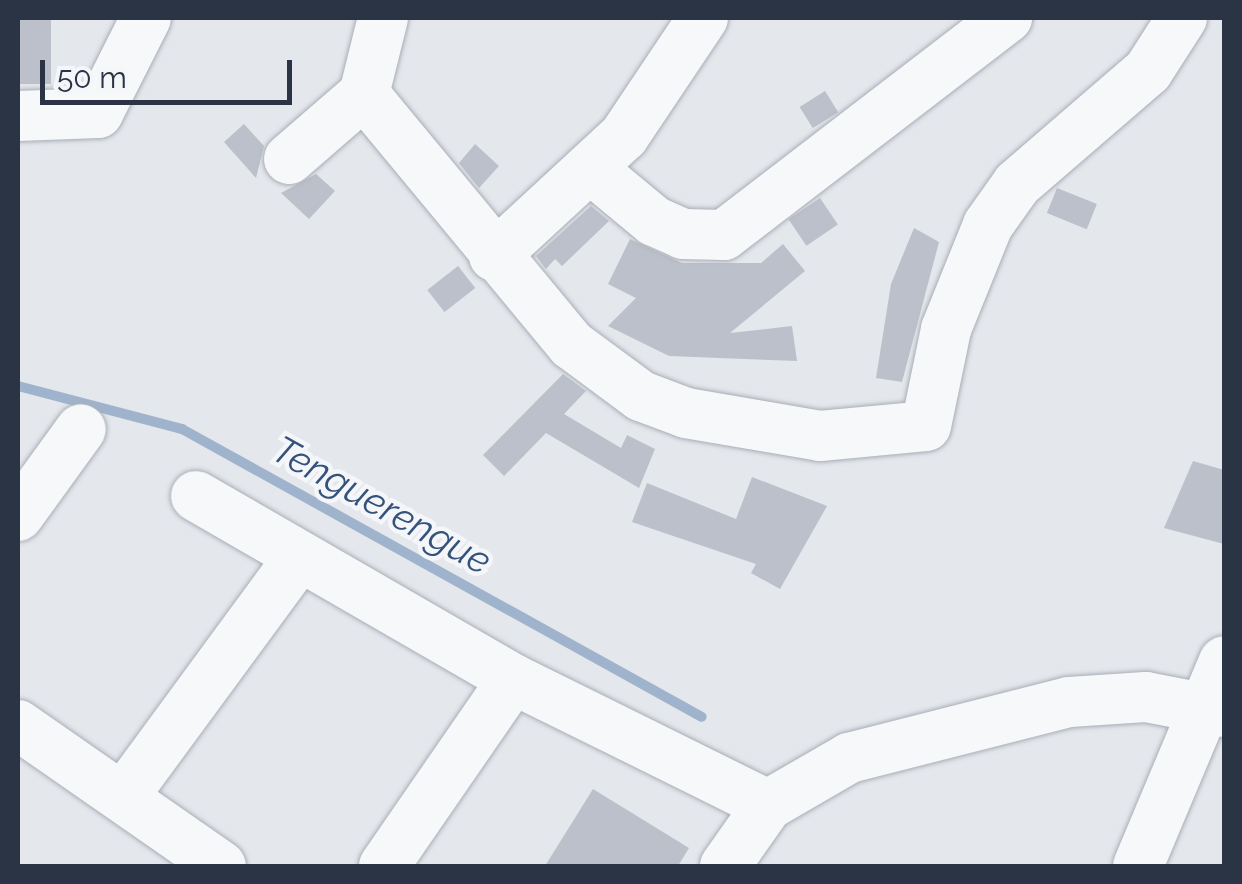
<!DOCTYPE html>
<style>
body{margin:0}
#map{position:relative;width:1242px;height:884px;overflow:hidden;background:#e4e7ec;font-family:Raleway,sans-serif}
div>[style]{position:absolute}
.stream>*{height:10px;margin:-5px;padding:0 5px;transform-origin:5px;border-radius:5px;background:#9fb4cc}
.building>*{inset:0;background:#bbc0ca;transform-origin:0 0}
.roads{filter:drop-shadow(0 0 2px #a9aeb7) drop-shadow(0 0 2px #a9aeb7)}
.minor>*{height:50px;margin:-25px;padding:0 25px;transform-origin:25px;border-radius:25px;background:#f7f8fa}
span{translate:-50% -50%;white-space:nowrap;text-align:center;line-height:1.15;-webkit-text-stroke:9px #f4f6f9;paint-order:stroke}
.water-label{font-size:38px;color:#34527a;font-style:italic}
.frame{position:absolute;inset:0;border:20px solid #2b3445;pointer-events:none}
.scale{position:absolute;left:40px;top:60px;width:252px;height:45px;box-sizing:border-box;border:5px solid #2b3445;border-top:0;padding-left:12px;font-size:30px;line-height:35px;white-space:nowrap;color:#2b3445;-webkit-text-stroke:8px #f4f6f9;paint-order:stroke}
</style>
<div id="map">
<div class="stream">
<div style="left:18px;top:386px;width:170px;rotate:14.7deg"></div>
<div style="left:182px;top:429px;width:594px;rotate:28.98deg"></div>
</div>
<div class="building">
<div style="left:18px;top:18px;width:33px;height:66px"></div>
<div style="left:825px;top:91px;width:25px;height:30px;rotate:58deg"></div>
<div style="clip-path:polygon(244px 124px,264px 146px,256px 178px,224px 142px)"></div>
<div style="clip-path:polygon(475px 144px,499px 166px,479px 188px,459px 163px)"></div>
<div style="clip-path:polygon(316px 174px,335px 191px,309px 219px,281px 193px)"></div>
<div style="left:1057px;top:188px;width:43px;height:27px;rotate:22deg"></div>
<div style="left:820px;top:198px;width:32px;height:38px;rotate:56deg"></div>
<div style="clip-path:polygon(591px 206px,609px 221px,562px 266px,555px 259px,546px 269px,536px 256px)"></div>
<div style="clip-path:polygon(914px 228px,939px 242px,902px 382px,876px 378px,891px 284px)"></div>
<div style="clip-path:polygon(630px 239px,682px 263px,761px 263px,783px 244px,805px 271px,730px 333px,792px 326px,797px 361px,669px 356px,608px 326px,636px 298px,608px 284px)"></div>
<div style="left:458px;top:266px;width:28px;height:39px;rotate:52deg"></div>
<div style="clip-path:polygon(563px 374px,586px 391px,564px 414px,621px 448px,627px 435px,655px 449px,639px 488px,546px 433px,504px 476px,483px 455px)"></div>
<div style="clip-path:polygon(1193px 461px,1224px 470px,1224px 544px,1164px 528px)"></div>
<div style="clip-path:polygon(752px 477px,827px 506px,780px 589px,751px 573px,756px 564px,632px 522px,647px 483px,736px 519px)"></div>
<div style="clip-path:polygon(593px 789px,689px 848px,678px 866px,545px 866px)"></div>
</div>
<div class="roads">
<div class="minor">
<div style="left:383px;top:18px;width:78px;rotate:104deg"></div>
<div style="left:364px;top:94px;width:326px;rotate:50.4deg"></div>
<div style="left:572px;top:345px;width:86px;rotate:36.5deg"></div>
<div style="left:641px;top:396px;width:48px;rotate:20.7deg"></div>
<div style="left:686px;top:413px;width:136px;rotate:9.7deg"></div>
<div style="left:820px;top:436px;width:106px;rotate:-5.4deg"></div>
<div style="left:926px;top:426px;width:99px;rotate:-78.3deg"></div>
<div style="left:946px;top:329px;width:112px;rotate:-68deg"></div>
<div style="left:988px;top:225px;width:50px;rotate:-54.7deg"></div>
<div style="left:1017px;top:184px;width:173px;rotate:-40.8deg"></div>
<div style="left:1148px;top:71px;width:63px;rotate:-57.3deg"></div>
<div style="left:18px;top:116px;width:80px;rotate:-2.1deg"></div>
<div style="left:98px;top:113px;width:106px;rotate:-63.2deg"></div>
<div style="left:289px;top:159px;width:99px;rotate:-40.9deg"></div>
<div style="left:590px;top:168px;width:83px;rotate:39.6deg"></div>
<div style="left:654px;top:221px;width:32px;rotate:24deg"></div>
<div style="left:683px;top:234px;width:41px;rotate:1.4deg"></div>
<div style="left:724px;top:235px;width:357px;rotate:-37.5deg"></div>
<div style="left:494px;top:256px;width:177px;rotate:-42.7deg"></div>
<div style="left:624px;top:136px;width:142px;rotate:-56.2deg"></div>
<div style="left:196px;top:496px;width:366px;rotate:30deg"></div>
<div style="left:513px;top:679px;width:284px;rotate:26.3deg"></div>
<div style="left:18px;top:516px;width:107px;rotate:-54.1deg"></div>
<div style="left:18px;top:725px;width:247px;rotate:34.8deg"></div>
<div style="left:123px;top:797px;width:295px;rotate:-53.7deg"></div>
<div style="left:384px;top:866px;width:227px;rotate:-55.4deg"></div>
<div style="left:725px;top:866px;width:75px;rotate:-54.8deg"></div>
<div style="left:768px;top:805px;width:94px;rotate:-30.1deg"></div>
<div style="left:849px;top:758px;width:227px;rotate:-14.3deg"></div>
<div style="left:1069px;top:702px;width:77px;rotate:-3.7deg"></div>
<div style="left:1146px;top:697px;width:79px;rotate:10.9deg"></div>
<div style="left:1138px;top:866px;width:222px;rotate:-67.2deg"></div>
</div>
</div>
<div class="water-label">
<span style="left:382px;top:505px;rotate:29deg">Tenguerengue</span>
</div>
<div class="frame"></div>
<div class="scale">50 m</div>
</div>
